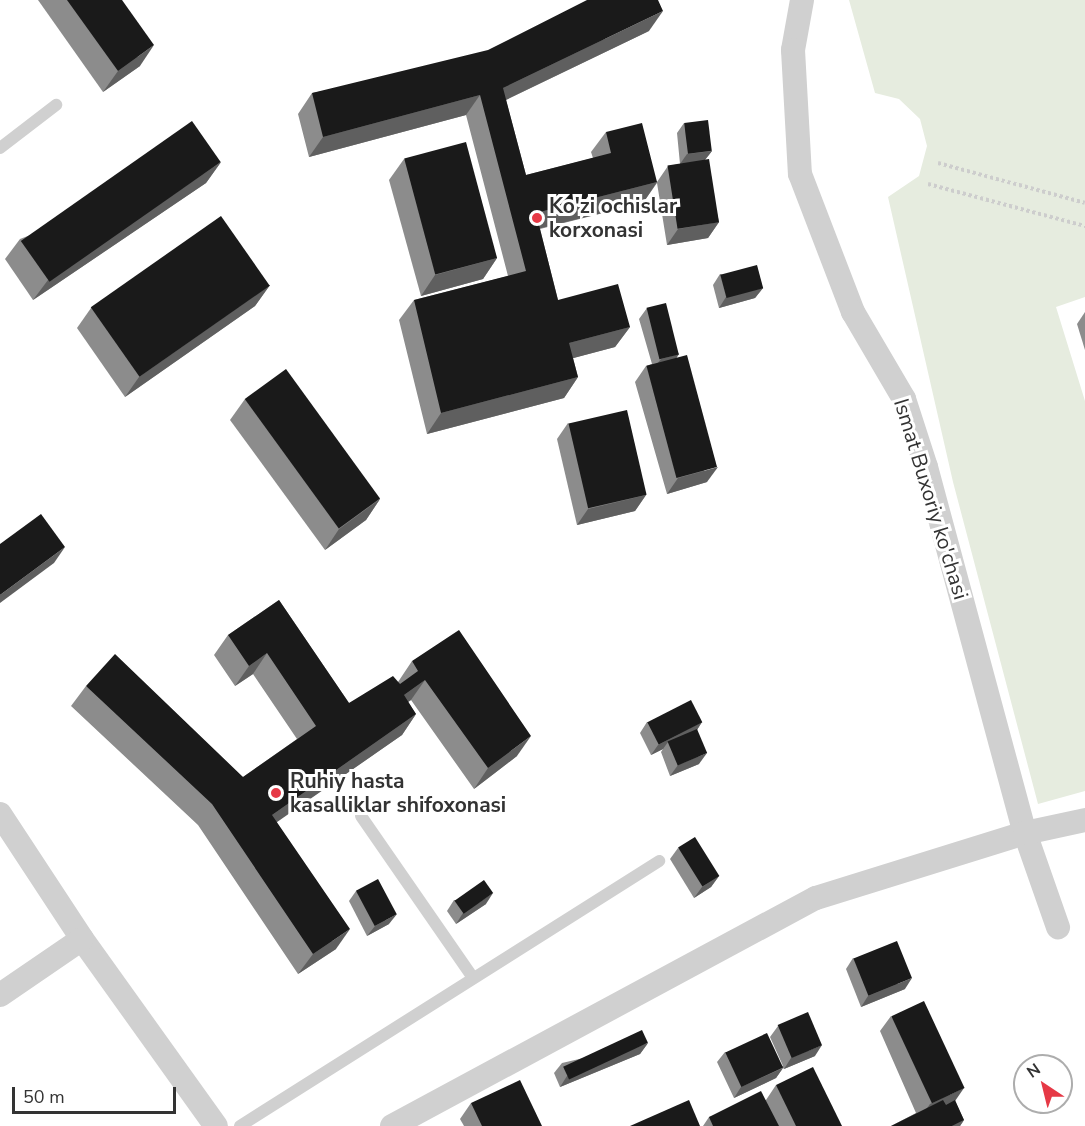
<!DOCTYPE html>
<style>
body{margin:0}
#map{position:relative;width:1085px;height:1126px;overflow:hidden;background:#fff;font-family:"Nunito Sans",sans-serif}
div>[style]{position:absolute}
.green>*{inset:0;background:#e6ecdf}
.path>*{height:4px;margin-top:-2px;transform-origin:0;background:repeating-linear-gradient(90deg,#cdcdcd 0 3px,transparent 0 6px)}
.lane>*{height:12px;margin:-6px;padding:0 6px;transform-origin:6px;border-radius:6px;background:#d0d0d0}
.street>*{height:24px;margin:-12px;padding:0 12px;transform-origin:12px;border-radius:12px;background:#d0d0d0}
.wall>*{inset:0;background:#8c8c8c}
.shaded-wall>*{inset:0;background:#5f5f5f}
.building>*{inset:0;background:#1a1a1a;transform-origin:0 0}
.dots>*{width:16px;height:16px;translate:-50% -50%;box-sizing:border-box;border:3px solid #fff;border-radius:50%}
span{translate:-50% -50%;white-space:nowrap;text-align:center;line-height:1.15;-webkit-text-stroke:6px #fff;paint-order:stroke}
.poi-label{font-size:21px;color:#333;font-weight:700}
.left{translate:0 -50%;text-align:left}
.street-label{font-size:21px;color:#333}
.north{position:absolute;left:1013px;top:1054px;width:60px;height:60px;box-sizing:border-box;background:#fff;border:2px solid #adadad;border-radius:50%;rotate:325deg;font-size:16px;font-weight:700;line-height:24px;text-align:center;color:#333}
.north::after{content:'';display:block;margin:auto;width:21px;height:27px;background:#e63946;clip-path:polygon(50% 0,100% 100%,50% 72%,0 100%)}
.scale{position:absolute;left:12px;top:1087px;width:164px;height:27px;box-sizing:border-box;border:3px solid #333;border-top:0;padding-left:8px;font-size:18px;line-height:21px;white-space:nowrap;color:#333;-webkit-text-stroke:4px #fff;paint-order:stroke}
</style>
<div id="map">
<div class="green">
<div style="clip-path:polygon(849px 0,1085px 0,1085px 297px,1056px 307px,1085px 401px,1085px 791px,1038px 804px,953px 482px,888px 197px,919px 176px,927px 146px,920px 119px,899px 99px,875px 93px)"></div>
</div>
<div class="path">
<div style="left:938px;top:163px;width:152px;rotate:15.2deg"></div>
<div style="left:928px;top:184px;width:163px;rotate:15deg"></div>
</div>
<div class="lane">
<div style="left:0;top:148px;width:71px;rotate:-37.5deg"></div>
<div style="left:361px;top:816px;width:197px;rotate:55.3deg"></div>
<div style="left:240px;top:1126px;width:496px;rotate:-32.3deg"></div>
</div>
<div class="street">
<div style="left:802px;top:0;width:51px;rotate:100.2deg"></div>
<div style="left:793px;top:50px;width:124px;rotate:86.8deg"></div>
<div style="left:800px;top:174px;width:148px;rotate:69deg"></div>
<div style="left:853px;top:312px;width:101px;rotate:59.6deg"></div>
<div style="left:904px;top:399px;width:71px;rotate:72.1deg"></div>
<div style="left:926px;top:467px;width:379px;rotate:74.9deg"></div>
<div style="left:1025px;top:833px;width:100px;rotate:70.7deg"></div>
<div style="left:0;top:814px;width:149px;rotate:56.7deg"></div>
<div style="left:82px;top:939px;width:230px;rotate:54.4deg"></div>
<div style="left:0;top:995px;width:99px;rotate:-34.3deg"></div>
<div style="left:392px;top:1126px;width:481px;rotate:-28.3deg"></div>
<div style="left:816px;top:898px;width:219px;rotate:-17.3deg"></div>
<div style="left:1025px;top:833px;width:61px;rotate:-12.2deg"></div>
</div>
<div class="wall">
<div style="clip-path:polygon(38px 0,122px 0,140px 66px,103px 92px)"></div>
<div style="clip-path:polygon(649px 31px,506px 100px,526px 175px,593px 158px,591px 152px,606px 132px,657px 182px,668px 166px,680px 164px,677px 133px,684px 123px,712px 151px,705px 160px,719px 222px,708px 238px,667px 245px,657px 183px,643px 203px,540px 229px,558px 300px,630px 327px,615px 347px,573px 358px,578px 377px,564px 398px,427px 434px,399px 320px,414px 300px,508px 276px,466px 115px,309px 157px,298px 114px,312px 93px)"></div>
<div style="clip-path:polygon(404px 159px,497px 258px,483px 279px,421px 296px,389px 180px)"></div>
<div style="clip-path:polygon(221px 162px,206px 183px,33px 300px,5px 259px,20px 239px)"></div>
<div style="clip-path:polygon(720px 274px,763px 288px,755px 298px,719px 308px,713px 285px)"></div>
<div style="clip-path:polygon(270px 285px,255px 306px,125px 397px,77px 328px,91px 308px)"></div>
<div style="clip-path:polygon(647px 308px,679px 354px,677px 357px,707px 482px,667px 494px,635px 382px,646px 366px,652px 364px,639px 319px)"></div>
<div style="clip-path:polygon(1085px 312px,1085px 350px,1077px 324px)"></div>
<div style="clip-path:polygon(245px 399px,380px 499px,366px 520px,325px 550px,230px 420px)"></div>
<div style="clip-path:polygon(568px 423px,646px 495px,635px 511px,577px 525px,557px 439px)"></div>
<div style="clip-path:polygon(279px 600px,349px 703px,398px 682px,412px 661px,517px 756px,474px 789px,411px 700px,408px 702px,416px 714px,402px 735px,276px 822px,336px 949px,298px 974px,198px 825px,71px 706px,86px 686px,243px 777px,297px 739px,253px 674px,235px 686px,214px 655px,228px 635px)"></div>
<div style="clip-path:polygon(647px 722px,702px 722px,697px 730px,699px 764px,670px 776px,661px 752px,663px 749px,651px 755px,640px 733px)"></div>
<div style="clip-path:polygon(678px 848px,719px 876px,711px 887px,694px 898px,670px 859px)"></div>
<div style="clip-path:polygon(356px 891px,389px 924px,367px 936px,349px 901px)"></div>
<div style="clip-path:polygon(454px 900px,486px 904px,456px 924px,447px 911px)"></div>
<div style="clip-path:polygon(853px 958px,905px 989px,861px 1007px,846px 969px)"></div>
<div style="clip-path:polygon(891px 1016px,955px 1101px,964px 1120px,960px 1126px,891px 1126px,916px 1113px,880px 1031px)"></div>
<div style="clip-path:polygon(778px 1026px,815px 1056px,784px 1069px,783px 1068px,776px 1078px,734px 1098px,717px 1062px,725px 1052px,783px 1066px,770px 1037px)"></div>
<div style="clip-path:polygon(648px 1043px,640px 1054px,560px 1087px,554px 1073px,562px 1063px)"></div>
<div style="clip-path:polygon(776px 1085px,842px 1126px,703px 1126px,709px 1117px,766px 1100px)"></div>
<div style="clip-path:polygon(471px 1103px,542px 1126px,464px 1126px,460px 1119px)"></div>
</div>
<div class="shaded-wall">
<div style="clip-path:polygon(663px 11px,649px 31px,489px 108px,503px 88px)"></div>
<div style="clip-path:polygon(154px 45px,140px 66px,103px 92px,118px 71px)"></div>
<div style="clip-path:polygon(480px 95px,466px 115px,309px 157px,323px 137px)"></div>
<div style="clip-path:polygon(712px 151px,704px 161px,680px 164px,687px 154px)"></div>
<div style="clip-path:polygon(221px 162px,206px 183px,33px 300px,48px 280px)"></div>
<div style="clip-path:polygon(657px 182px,643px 203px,521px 233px,536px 213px)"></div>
<div style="clip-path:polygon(719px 222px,708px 238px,667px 245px,678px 229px)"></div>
<div style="clip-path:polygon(497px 258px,483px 279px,421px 296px,435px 275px)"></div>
<div style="clip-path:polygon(270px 285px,255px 306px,125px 397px,139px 377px)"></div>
<div style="clip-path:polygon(763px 288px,755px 298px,719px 308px,726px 297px)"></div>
<div style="clip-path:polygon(630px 327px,615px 347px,555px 363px,569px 343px)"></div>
<div style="clip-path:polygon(679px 354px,672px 364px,653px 369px,661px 359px)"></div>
<div style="clip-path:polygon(578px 377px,564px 398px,427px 434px,441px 413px)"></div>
<div style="clip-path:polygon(718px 467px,707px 482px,667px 494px,678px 478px)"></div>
<div style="clip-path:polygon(646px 495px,635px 511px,577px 525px,588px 509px)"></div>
<div style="clip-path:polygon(380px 499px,366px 520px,325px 550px,339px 529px)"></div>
<div style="clip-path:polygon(65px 547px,54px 563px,0 603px,0 595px)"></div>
<div style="clip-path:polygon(267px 653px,253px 674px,235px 686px,249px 666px)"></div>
<div style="clip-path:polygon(425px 680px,411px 700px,389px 715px,404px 695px)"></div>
<div style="clip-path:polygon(416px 714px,402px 735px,257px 836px,272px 815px)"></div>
<div style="clip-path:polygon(702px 722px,695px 733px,668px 742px,663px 749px,651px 755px,658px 745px)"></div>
<div style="clip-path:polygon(531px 736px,517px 756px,474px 789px,488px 768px)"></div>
<div style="clip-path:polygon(707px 753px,699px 764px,670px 776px,678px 765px)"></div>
<div style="clip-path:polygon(719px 876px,711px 887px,694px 898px,702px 887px)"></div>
<div style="clip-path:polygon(493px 893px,486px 904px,456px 924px,463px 913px)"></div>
<div style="clip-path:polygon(397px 914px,389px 924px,367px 936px,375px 926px)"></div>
<div style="clip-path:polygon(350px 929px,336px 949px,298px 974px,313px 954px)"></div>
<div style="clip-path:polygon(912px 978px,905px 989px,861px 1007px,868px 996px)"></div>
<div style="clip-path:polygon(648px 1043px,640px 1054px,560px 1087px,567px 1076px)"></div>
<div style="clip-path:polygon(822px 1045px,815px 1056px,784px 1069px,791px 1058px)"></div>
<div style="clip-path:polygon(783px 1068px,776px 1078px,734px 1098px,741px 1087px)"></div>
<div style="clip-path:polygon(964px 1088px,953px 1104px,919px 1119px,930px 1104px)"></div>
<div style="clip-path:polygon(964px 1120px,960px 1126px,952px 1126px)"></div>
</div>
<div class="building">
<div style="clip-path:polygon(67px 0,122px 0,154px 45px,118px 71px)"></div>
<div style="clip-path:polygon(587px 0,658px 0,663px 11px,503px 88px,526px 175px,611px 153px,606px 132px,642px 123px,657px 182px,536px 213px,558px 300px,618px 284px,630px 327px,569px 343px,578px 377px,441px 413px,414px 300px,526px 271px,480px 95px,323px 137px,312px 93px,488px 50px)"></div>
<div style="left:708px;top:120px;width:31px;height:24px;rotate:83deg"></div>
<div style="left:192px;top:121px;width:50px;height:209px;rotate:55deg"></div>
<div style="left:466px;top:142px;width:120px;height:64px;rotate:75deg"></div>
<div style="left:709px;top:159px;width:64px;height:42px;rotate:81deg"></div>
<div style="left:221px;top:216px;width:85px;height:159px;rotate:55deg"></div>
<div style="left:757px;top:265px;width:24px;height:38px;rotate:75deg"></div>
<div style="left:666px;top:303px;width:53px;height:20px;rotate:76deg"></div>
<div style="left:687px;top:355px;width:116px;height:42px;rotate:75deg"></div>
<div style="left:286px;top:369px;width:160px;height:51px;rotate:54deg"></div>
<div style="left:627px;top:410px;width:87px;height:60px;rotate:77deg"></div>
<div style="clip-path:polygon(41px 514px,65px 547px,0 595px,0 544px)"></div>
<div style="clip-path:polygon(279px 600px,349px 703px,393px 676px,400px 684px,418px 671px,412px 661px,459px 630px,531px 736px,488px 768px,425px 680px,404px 695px,416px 714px,272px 815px,350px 929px,313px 954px,212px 804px,86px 686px,115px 654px,243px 777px,316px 726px,267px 653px,249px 666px,228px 635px)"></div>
<div style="left:691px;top:700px;width:25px;height:49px;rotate:63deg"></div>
<div style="left:697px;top:729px;width:26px;height:32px;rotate:67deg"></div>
<div style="left:695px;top:837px;width:46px;height:20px;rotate:58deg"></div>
<div style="left:378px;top:879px;width:40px;height:25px;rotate:62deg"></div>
<div style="left:484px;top:880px;width:16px;height:36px;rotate:55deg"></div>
<div style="left:897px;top:941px;width:40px;height:47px;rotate:68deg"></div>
<div style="left:924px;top:1001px;width:96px;height:36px;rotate:65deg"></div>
<div style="left:808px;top:1012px;width:36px;height:33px;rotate:67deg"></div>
<div style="left:642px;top:1030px;width:14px;height:87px;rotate:65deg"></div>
<div style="left:767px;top:1033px;width:38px;height:46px;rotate:65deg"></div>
<div style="clip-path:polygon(813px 1067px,842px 1126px,796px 1126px,776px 1085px)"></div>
<div style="clip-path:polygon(520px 1080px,542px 1126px,482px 1126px,471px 1103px)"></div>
<div style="clip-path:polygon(761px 1091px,779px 1126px,713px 1126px,709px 1117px)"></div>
<div style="clip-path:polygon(689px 1100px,700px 1126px,630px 1126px)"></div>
<div style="clip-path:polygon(943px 1100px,946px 1105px,955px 1100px,964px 1120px,952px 1126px,891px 1126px)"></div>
</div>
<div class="dots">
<div style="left:537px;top:218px;background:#e63946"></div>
<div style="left:276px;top:793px;background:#e63946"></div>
</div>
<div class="poi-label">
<span class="left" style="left:549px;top:218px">Ko'zi ochislar<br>korxonasi</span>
<span class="left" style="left:290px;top:793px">Ruhiy hasta<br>kasalliklar shifoxonasi</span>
</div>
<div class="street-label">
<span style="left:931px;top:499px;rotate:73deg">Ismat Buxoriy ko'chasi</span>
</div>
<div class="north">N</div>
<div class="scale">50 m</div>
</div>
